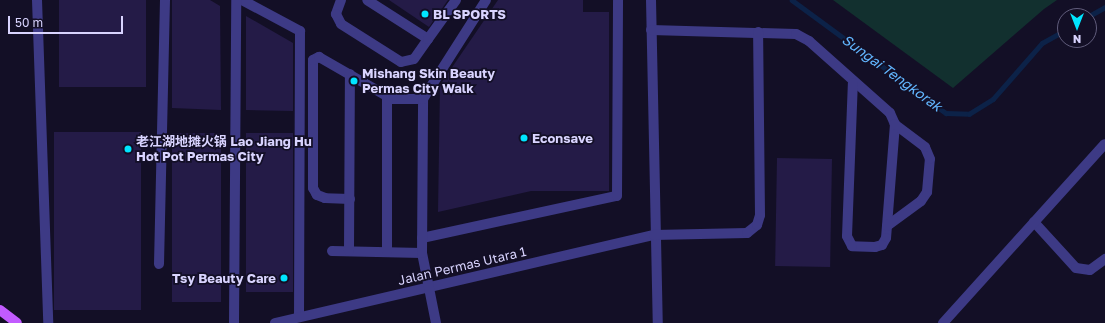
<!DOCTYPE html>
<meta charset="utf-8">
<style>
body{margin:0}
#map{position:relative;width:1105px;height:323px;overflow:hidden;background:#130f26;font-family:"Golos Text","Noto Sans SC",sans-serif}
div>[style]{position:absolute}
.green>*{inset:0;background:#12302f}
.stream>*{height:4.5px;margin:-2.25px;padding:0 2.25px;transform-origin:2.25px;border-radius:2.25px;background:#0c2248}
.building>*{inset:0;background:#241b47;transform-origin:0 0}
.minor>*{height:10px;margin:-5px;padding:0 5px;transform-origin:5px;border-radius:5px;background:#3d3a85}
.major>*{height:10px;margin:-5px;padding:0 5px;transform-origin:5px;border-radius:5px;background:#c25bff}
.dots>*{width:11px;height:11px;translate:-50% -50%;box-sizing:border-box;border:2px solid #130f26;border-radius:50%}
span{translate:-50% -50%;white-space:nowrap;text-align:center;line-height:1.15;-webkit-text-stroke:3.5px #130f26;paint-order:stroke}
.poi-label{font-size:13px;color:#d9d4ff;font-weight:700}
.left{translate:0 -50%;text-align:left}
.right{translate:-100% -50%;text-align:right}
.street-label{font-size:13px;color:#d9d4ff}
.water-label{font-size:14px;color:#62b6ff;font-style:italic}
.north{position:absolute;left:1057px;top:8px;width:40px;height:40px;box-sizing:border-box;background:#130f26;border:1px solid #625e7d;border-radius:50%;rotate:180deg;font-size:11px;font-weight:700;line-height:16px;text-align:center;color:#d9d4ff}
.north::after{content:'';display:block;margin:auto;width:14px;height:18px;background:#00e5ff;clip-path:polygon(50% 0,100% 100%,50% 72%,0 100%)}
.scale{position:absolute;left:8px;top:16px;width:115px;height:18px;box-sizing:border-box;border:2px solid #d9d4ff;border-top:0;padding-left:5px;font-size:12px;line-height:14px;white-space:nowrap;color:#d9d4ff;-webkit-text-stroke:3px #130f26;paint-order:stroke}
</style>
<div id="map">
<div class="green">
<div style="clip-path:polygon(833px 0,1057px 0,1044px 9px,953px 88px)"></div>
</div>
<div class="stream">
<div style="left:792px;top:0;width:191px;rotate:36.3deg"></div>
<div style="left:946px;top:113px;width:23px;rotate:2deg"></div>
<div style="left:969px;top:114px;width:28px;rotate:-32deg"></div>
<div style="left:993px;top:99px;width:74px;rotate:-48.8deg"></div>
<div style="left:1042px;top:43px;width:26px;rotate:-29deg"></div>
<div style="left:1089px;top:16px;width:18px;rotate:-29deg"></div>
</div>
<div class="building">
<div style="left:59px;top:0;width:87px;height:87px"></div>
<div style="clip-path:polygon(172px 0,210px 0,220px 6px,221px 110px,172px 108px)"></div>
<div style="clip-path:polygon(389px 0,448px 0,429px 27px)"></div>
<div style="clip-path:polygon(498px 0,583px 0,583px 12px,609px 12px,609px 191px,531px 191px,438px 212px,440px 85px)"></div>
<div style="clip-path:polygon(246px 16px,293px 43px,293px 111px,246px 110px)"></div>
<div style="left:54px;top:132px;width:87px;height:178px"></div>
<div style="left:172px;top:133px;width:49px;height:169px"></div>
<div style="left:246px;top:133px;width:47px;height:159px"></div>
<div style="left:777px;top:158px;width:55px;height:108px;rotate:1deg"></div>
</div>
<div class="minor">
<div style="left:37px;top:0;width:323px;rotate:88deg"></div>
<div style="left:242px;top:0;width:66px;rotate:28.1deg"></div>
<div style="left:300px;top:31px;width:286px;rotate:90.2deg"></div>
<div style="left:341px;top:0;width:15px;rotate:110deg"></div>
<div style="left:336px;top:14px;width:11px;rotate:63deg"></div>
<div style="left:341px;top:24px;width:71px;rotate:32.3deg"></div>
<div style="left:401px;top:62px;width:13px;rotate:-13deg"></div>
<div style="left:414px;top:59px;width:24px;rotate:-55deg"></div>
<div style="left:428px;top:39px;width:72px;rotate:-147.4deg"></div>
<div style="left:651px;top:0;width:323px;rotate:88.8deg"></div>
<div style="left:651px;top:30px;width:145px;rotate:1.6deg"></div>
<div style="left:796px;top:34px;width:15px;rotate:28deg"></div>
<div style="left:809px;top:41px;width:108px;rotate:41.6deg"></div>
<div style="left:890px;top:113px;width:12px;rotate:66deg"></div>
<div style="left:895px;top:124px;width:114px;rotate:94.5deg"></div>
<div style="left:886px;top:238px;width:8px;rotate:120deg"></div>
<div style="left:882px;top:245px;width:7px;rotate:164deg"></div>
<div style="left:875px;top:247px;width:23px;rotate:-178deg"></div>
<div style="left:852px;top:246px;width:11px;rotate:-117deg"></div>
<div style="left:847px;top:236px;width:153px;rotate:-87.8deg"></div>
<div style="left:428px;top:39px;width:48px;rotate:-54.3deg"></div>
<div style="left:350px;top:199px;width:25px;rotate:-178deg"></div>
<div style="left:325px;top:198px;width:9px;rotate:-159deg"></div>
<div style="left:317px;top:195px;width:8px;rotate:-120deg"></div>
<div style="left:313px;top:188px;width:128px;rotate:-90deg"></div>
<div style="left:313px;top:60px;width:7px;rotate:-27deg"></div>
<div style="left:319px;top:57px;width:84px;rotate:29.9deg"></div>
<div style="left:392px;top:99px;width:31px"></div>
<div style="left:1034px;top:222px;width:62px;rotate:47.6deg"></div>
<div style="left:1076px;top:268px;width:14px;rotate:8deg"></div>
<div style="left:1090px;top:270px;width:19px;rotate:-36deg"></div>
<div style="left:887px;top:226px;width:42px;rotate:-36.3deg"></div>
<div style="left:921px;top:201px;width:11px;rotate:-56deg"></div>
<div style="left:927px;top:192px;width:33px;rotate:-85deg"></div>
<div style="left:930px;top:159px;width:13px;rotate:-113deg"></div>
<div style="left:925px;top:147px;width:38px;rotate:-143deg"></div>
<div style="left:422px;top:238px;width:199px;rotate:-12.2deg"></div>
<div style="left:617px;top:196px;width:196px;rotate:-89.7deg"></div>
<div style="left:332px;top:251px;width:90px;rotate:1.3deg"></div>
<div style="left:349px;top:251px;width:177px;rotate:-89.7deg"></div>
<div style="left:387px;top:252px;width:156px;rotate:-90deg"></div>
<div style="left:159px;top:264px;width:264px;rotate:-88.7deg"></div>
<div style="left:234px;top:323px;width:323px;rotate:-89.6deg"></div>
<div style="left:275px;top:323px;width:389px;rotate:-13.1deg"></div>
<div style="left:654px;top:235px;width:93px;rotate:-1.2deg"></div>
<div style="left:747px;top:233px;width:13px;rotate:-39deg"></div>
<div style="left:757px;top:225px;width:10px;rotate:-73deg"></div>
<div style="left:760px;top:215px;width:183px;rotate:-90.6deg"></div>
<div style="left:436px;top:323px;width:71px;rotate:-101.3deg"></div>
<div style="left:422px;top:253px;width:154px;rotate:-89.6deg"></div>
<div style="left:423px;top:99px;width:117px;rotate:-57.5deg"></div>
<div style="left:943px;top:323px;width:241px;rotate:-47.9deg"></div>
</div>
<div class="major">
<div style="left:0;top:310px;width:21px;rotate:37deg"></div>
</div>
<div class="dots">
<div style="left:425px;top:14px;background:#00e5ff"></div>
<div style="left:354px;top:81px;background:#00e5ff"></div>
<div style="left:524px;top:138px;background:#00e5ff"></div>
<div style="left:128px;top:149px;background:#00e5ff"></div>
<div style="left:284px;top:278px;background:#00e5ff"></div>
</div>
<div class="poi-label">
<span class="left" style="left:433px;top:14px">BL SPORTS</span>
<span class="left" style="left:362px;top:81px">Mishang Skin Beauty<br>Permas City Walk</span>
<span class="left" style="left:532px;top:138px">Econsave</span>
<span class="left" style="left:136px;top:149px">老江湖地摊火锅 Lao Jiang Hu<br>Hot Pot Permas City</span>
<span class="right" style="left:276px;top:278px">Tsy Beauty Care</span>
</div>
<div class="street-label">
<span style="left:462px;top:266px;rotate:-13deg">Jalan Permas Utara 1</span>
</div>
<div class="water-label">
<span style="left:892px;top:73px;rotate:36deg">Sungai Tengkorak</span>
</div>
<div class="north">N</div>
<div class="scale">50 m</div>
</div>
